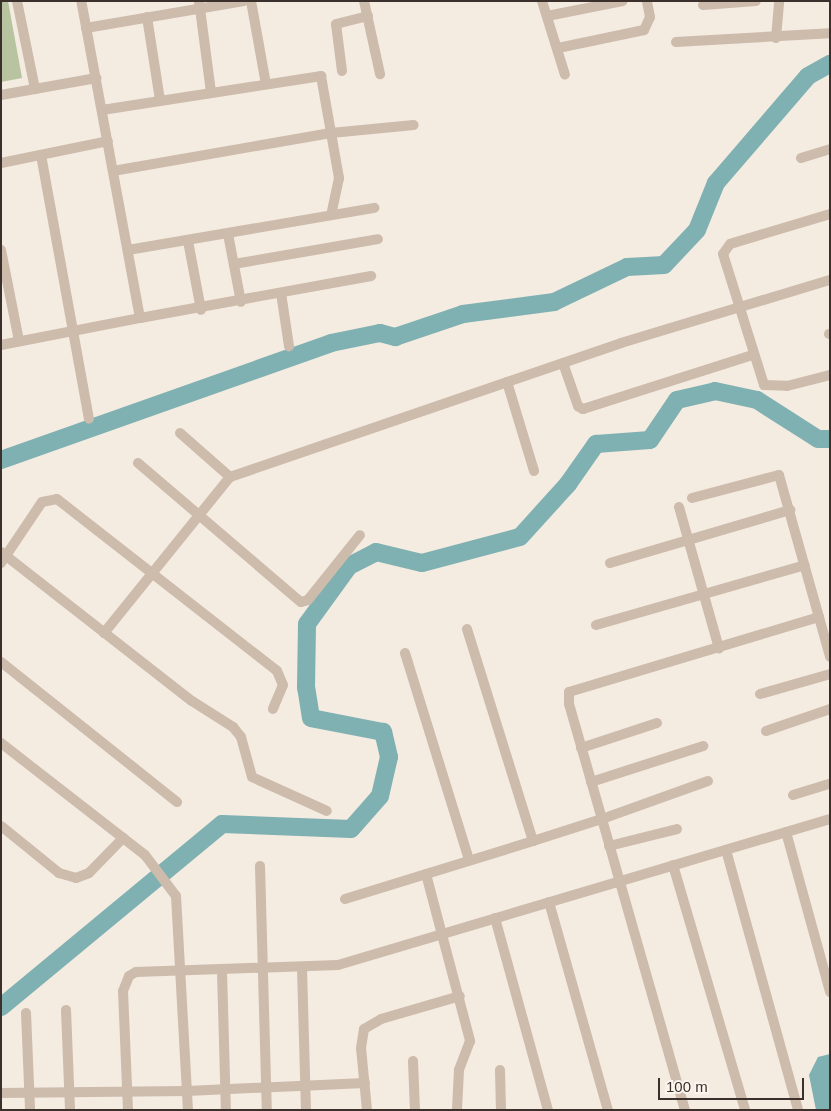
<!DOCTYPE html>
<style>
body{margin:0}
#map{position:relative;width:831px;height:1111px;overflow:hidden;background:#f4ebe1;font-family:Arial,sans-serif}
div>[style]{position:absolute}
.green>*{inset:0;background:#b8c4a0}
.water>*{inset:0;background:#7fb0b2}
.river>*{height:18px;margin:-9px;padding:0 9px;transform-origin:9px;border-radius:9px;background:#7fb0b2}
.minor>*{height:10px;margin:-5px;padding:0 5px;transform-origin:5px;border-radius:5px;background:#cdbbac}
span{translate:-50% -50%;white-space:nowrap;text-align:center;line-height:1.15;-webkit-text-stroke:4px #fbf5ee;paint-order:stroke}
.frame{position:absolute;inset:0;border:2px solid #3b302b;pointer-events:none}
.scale{position:absolute;left:658px;top:1078px;width:146px;height:22px;box-sizing:border-box;border:2px solid #3b302b;border-top:0;padding-left:6px;font-size:15px;line-height:18px;white-space:nowrap;color:#3b302b;-webkit-text-stroke:4px #fbf5ee;paint-order:stroke}
</style>
<div id="map">
<div class="green">
<div style="clip-path:polygon(1px 1px,8px 1px,22px 78px,1px 82px)"></div>
</div>
<div class="water">
<div style="clip-path:polygon(830px 1054px,830px 1110px,816px 1110px,809px 1075px,818px 1057px)"></div>
</div>
<div class="river">
<div style="left:1px;top:460px;width:350px;rotate:-19.5deg"></div>
<div style="left:331px;top:343px;width:50px;rotate:-11.5deg"></div>
<div style="left:380px;top:333px;width:16px;rotate:15deg"></div>
<div style="left:395px;top:337px;width:72px;rotate:-18.7deg"></div>
<div style="left:463px;top:314px;width:92px;rotate:-7.5deg"></div>
<div style="left:554px;top:302px;width:81px;rotate:-25.6deg"></div>
<div style="left:627px;top:267px;width:37px;rotate:-3deg"></div>
<div style="left:664px;top:265px;width:48px;rotate:-46.7deg"></div>
<div style="left:697px;top:230px;width:51px;rotate:-68deg"></div>
<div style="left:716px;top:183px;width:141px;rotate:-49.3deg"></div>
<div style="left:808px;top:76px;width:25px;rotate:-29deg"></div>
<div style="left:1px;top:1007px;width:287px;rotate:-39.6deg"></div>
<div style="left:222px;top:824px;width:129px;rotate:2.2deg"></div>
<div style="left:351px;top:829px;width:44px;rotate:-48.7deg"></div>
<div style="left:380px;top:796px;width:40px;rotate:-77deg"></div>
<div style="left:389px;top:757px;width:26px;rotate:-103deg"></div>
<div style="left:383px;top:732px;width:73px;rotate:-169deg"></div>
<div style="left:311px;top:718px;width:30px;rotate:-99deg"></div>
<div style="left:306px;top:688px;width:64px;rotate:-89.1deg"></div>
<div style="left:307px;top:624px;width:72px;rotate:-54.1deg"></div>
<div style="left:349px;top:566px;width:30px;rotate:-27deg"></div>
<div style="left:376px;top:552px;width:47px;rotate:13.4deg"></div>
<div style="left:422px;top:563px;width:101px;rotate:-14.9deg"></div>
<div style="left:520px;top:537px;width:72px;rotate:-47.8deg"></div>
<div style="left:568px;top:484px;width:49px;rotate:-55deg"></div>
<div style="left:596px;top:444px;width:54px;rotate:-4.2deg"></div>
<div style="left:650px;top:440px;width:48px;rotate:-56deg"></div>
<div style="left:677px;top:400px;width:39px;rotate:-13deg"></div>
<div style="left:715px;top:391px;width:43px;rotate:12.1deg"></div>
<div style="left:757px;top:400px;width:72px;rotate:32.6deg"></div>
<div style="left:818px;top:439px;width:12px"></div>
</div>
<div class="minor">
<div style="left:17px;top:1px;width:90px;rotate:78.4deg"></div>
<div style="left:199px;top:1px;width:92px;rotate:82.5deg"></div>
<div style="left:251px;top:1px;width:84px;rotate:79.8deg"></div>
<div style="left:364px;top:1px;width:75px;rotate:77.6deg"></div>
<div style="left:542px;top:1px;width:77px;rotate:72.7deg"></div>
<div style="left:703px;top:5px;width:53px;rotate:-4.3deg"></div>
<div style="left:547px;top:16px;width:77px;rotate:-11.2deg"></div>
<div style="left:147px;top:17px;width:84px;rotate:81.1deg"></div>
<div style="left:86px;top:28px;width:160px;rotate:-9.7deg"></div>
<div style="left:776px;top:38px;width:37px;rotate:-85deg"></div>
<div style="left:676px;top:42px;width:154px;rotate:-3.3deg"></div>
<div style="left:558px;top:48px;width:88px;rotate:-11.8deg"></div>
<div style="left:644px;top:30px;width:14px;rotate:-65deg"></div>
<div style="left:650px;top:17px;width:16px;rotate:-101deg"></div>
<div style="left:342px;top:71px;width:47px;rotate:-97.3deg"></div>
<div style="left:336px;top:24px;width:33px;rotate:-14deg"></div>
<div style="left:1px;top:95px;width:97px;rotate:-10.1deg"></div>
<div style="left:102px;top:110px;width:222px;rotate:-8.8deg"></div>
<div style="left:321px;top:76px;width:104px;rotate:80deg"></div>
<div style="left:339px;top:178px;width:38px;rotate:102deg"></div>
<div style="left:41px;top:155px;width:268px;rotate:79.7deg"></div>
<div style="left:801px;top:158px;width:30px;rotate:-17deg"></div>
<div style="left:1px;top:163px;width:109px;rotate:-11.6deg"></div>
<div style="left:113px;top:171px;width:221px;rotate:-9.9deg"></div>
<div style="left:331px;top:133px;width:83px;rotate:-5.5deg"></div>
<div style="left:830px;top:214px;width:104px;rotate:163.3deg"></div>
<div style="left:730px;top:244px;width:12px;rotate:125deg"></div>
<div style="left:723px;top:254px;width:137px;rotate:72.6deg"></div>
<div style="left:764px;top:385px;width:23px;rotate:2deg"></div>
<div style="left:787px;top:386px;width:44px;rotate:-14.3deg"></div>
<div style="left:228px;top:234px;width:69px;rotate:79.2deg"></div>
<div style="left:188px;top:241px;width:70px;rotate:79.3deg"></div>
<div style="left:1px;top:250px;width:93px;rotate:78.8deg"></div>
<div style="left:128px;top:250px;width:250px;rotate:-9.7deg"></div>
<div style="left:234px;top:264px;width:146px;rotate:-9.8deg"></div>
<div style="left:281px;top:293px;width:54px;rotate:81.4deg"></div>
<div style="left:140px;top:318px;width:235px;rotate:-10.3deg"></div>
<div style="left:829px;top:334px;width:1px"></div>
<div style="left:1px;top:345px;width:142px;rotate:-11deg"></div>
<div style="left:140px;top:318px;width:322px;rotate:-100.5deg"></div>
<div style="left:563px;top:363px;width:46px;rotate:70.8deg"></div>
<div style="left:578px;top:406px;width:6px;rotate:31deg"></div>
<div style="left:583px;top:409px;width:177px;rotate:-17.7deg"></div>
<div style="left:507px;top:382px;width:93px;rotate:73.1deg"></div>
<div style="left:180px;top:433px;width:67px;rotate:41.3deg"></div>
<div style="left:138px;top:463px;width:214px;rotate:40.5deg"></div>
<div style="left:301px;top:602px;width:7px;rotate:-16deg"></div>
<div style="left:308px;top:600px;width:83px;rotate:-51.3deg"></div>
<div style="left:692px;top:498px;width:90px;rotate:-14.8deg"></div>
<div style="left:779px;top:475px;width:189px;rotate:74.3deg"></div>
<div style="left:679px;top:507px;width:147px;rotate:74.2deg"></div>
<div style="left:1px;top:552px;width:242px;rotate:38deg"></div>
<div style="left:192px;top:701px;width:49px;rotate:32.4deg"></div>
<div style="left:233px;top:727px;width:13px;rotate:51deg"></div>
<div style="left:241px;top:737px;width:41px;rotate:74.6deg"></div>
<div style="left:252px;top:777px;width:82px;rotate:24.4deg"></div>
<div style="left:1px;top:563px;width:73px;rotate:-56.1deg"></div>
<div style="left:42px;top:502px;width:15px;rotate:-11deg"></div>
<div style="left:57px;top:499px;width:279px;rotate:38deg"></div>
<div style="left:277px;top:671px;width:15px;rotate:67deg"></div>
<div style="left:283px;top:685px;width:26px;rotate:113deg"></div>
<div style="left:610px;top:563px;width:188px;rotate:-16.4deg"></div>
<div style="left:596px;top:625px;width:217px;rotate:-16deg"></div>
<div style="left:104px;top:633px;width:201px;rotate:-51.1deg"></div>
<div style="left:230px;top:477px;width:413px;rotate:-18.9deg"></div>
<div style="left:621px;top:343px;width:218px;rotate:-16.8deg"></div>
<div style="left:405px;top:653px;width:217px;rotate:72.8deg"></div>
<div style="left:1px;top:662px;width:225px;rotate:38.5deg"></div>
<div style="left:760px;top:694px;width:73px;rotate:-15.9deg"></div>
<div style="left:766px;top:731px;width:68px;rotate:-19deg"></div>
<div style="left:1px;top:743px;width:182px;rotate:37.9deg"></div>
<div style="left:145px;top:855px;width:51px;rotate:52.9deg"></div>
<div style="left:176px;top:896px;width:214px;rotate:86.8deg"></div>
<div style="left:581px;top:748px;width:80px;rotate:-18.2deg"></div>
<div style="left:708px;top:781px;width:113px;rotate:160.3deg"></div>
<div style="left:602px;top:819px;width:120px;rotate:-106deg"></div>
<div style="left:569px;top:704px;width:12px;rotate:-90deg"></div>
<div style="left:569px;top:692px;width:261px;rotate:-16.7deg"></div>
<div style="left:591px;top:782px;width:118px;rotate:-17.8deg"></div>
<div style="left:793px;top:795px;width:39px;rotate:-17deg"></div>
<div style="left:1px;top:826px;width:75px;rotate:39deg"></div>
<div style="left:59px;top:873px;width:18px;rotate:16deg"></div>
<div style="left:76px;top:878px;width:14px;rotate:-21deg"></div>
<div style="left:89px;top:873px;width:49px;rotate:-45.8deg"></div>
<div style="left:786px;top:832px;width:166px;rotate:74.6deg"></div>
<div style="left:533px;top:841px;width:72px;rotate:-17.7deg"></div>
<div style="left:602px;top:819px;width:303px;rotate:74.1deg"></div>
<div style="left:609px;top:846px;width:70px;rotate:-14deg"></div>
<div style="left:726px;top:850px;width:270px;rotate:74.5deg"></div>
<div style="left:673px;top:865px;width:255px;rotate:73.6deg"></div>
<div style="left:260px;top:866px;width:244px;rotate:88.4deg"></div>
<div style="left:426px;top:874px;width:173px;rotate:75.2deg"></div>
<div style="left:470px;top:1041px;width:31px;rotate:111deg"></div>
<div style="left:459px;top:1070px;width:40px;rotate:92.9deg"></div>
<div style="left:345px;top:899px;width:197px;rotate:-17.1deg"></div>
<div style="left:533px;top:841px;width:222px;rotate:-107.3deg"></div>
<div style="left:549px;top:902px;width:216px;rotate:74.2deg"></div>
<div style="left:495px;top:918px;width:199px;rotate:74.6deg"></div>
<div style="left:302px;top:968px;width:142px;rotate:88.4deg"></div>
<div style="left:222px;top:971px;width:139px;rotate:88.4deg"></div>
<div style="left:66px;top:1010px;width:100px;rotate:87.7deg"></div>
<div style="left:26px;top:1013px;width:97px;rotate:87.6deg"></div>
<div style="left:413px;top:1061px;width:49px;rotate:87.7deg"></div>
<div style="left:500px;top:1070px;width:40px;rotate:88.6deg"></div>
<div style="left:1px;top:1093px;width:186px;rotate:-0.6deg"></div>
<div style="left:187px;top:1091px;width:178px;rotate:-2.6deg"></div>
<div style="left:128px;top:1110px;width:119px;rotate:-92.4deg"></div>
<div style="left:123px;top:991px;width:16px;rotate:-68deg"></div>
<div style="left:129px;top:976px;width:8px;rotate:-30deg"></div>
<div style="left:136px;top:972px;width:202px;rotate:-2deg"></div>
<div style="left:338px;top:965px;width:513px;rotate:-16.53deg"></div>
<div style="left:367px;top:1110px;width:62px;rotate:-95.5deg"></div>
<div style="left:361px;top:1048px;width:19px;rotate:-81deg"></div>
<div style="left:364px;top:1029px;width:20px;rotate:-30deg"></div>
<div style="left:381px;top:1019px;width:82px;rotate:-16.2deg"></div>
</div>
<div class="frame"></div>
<div class="scale">100 m</div>
</div>
